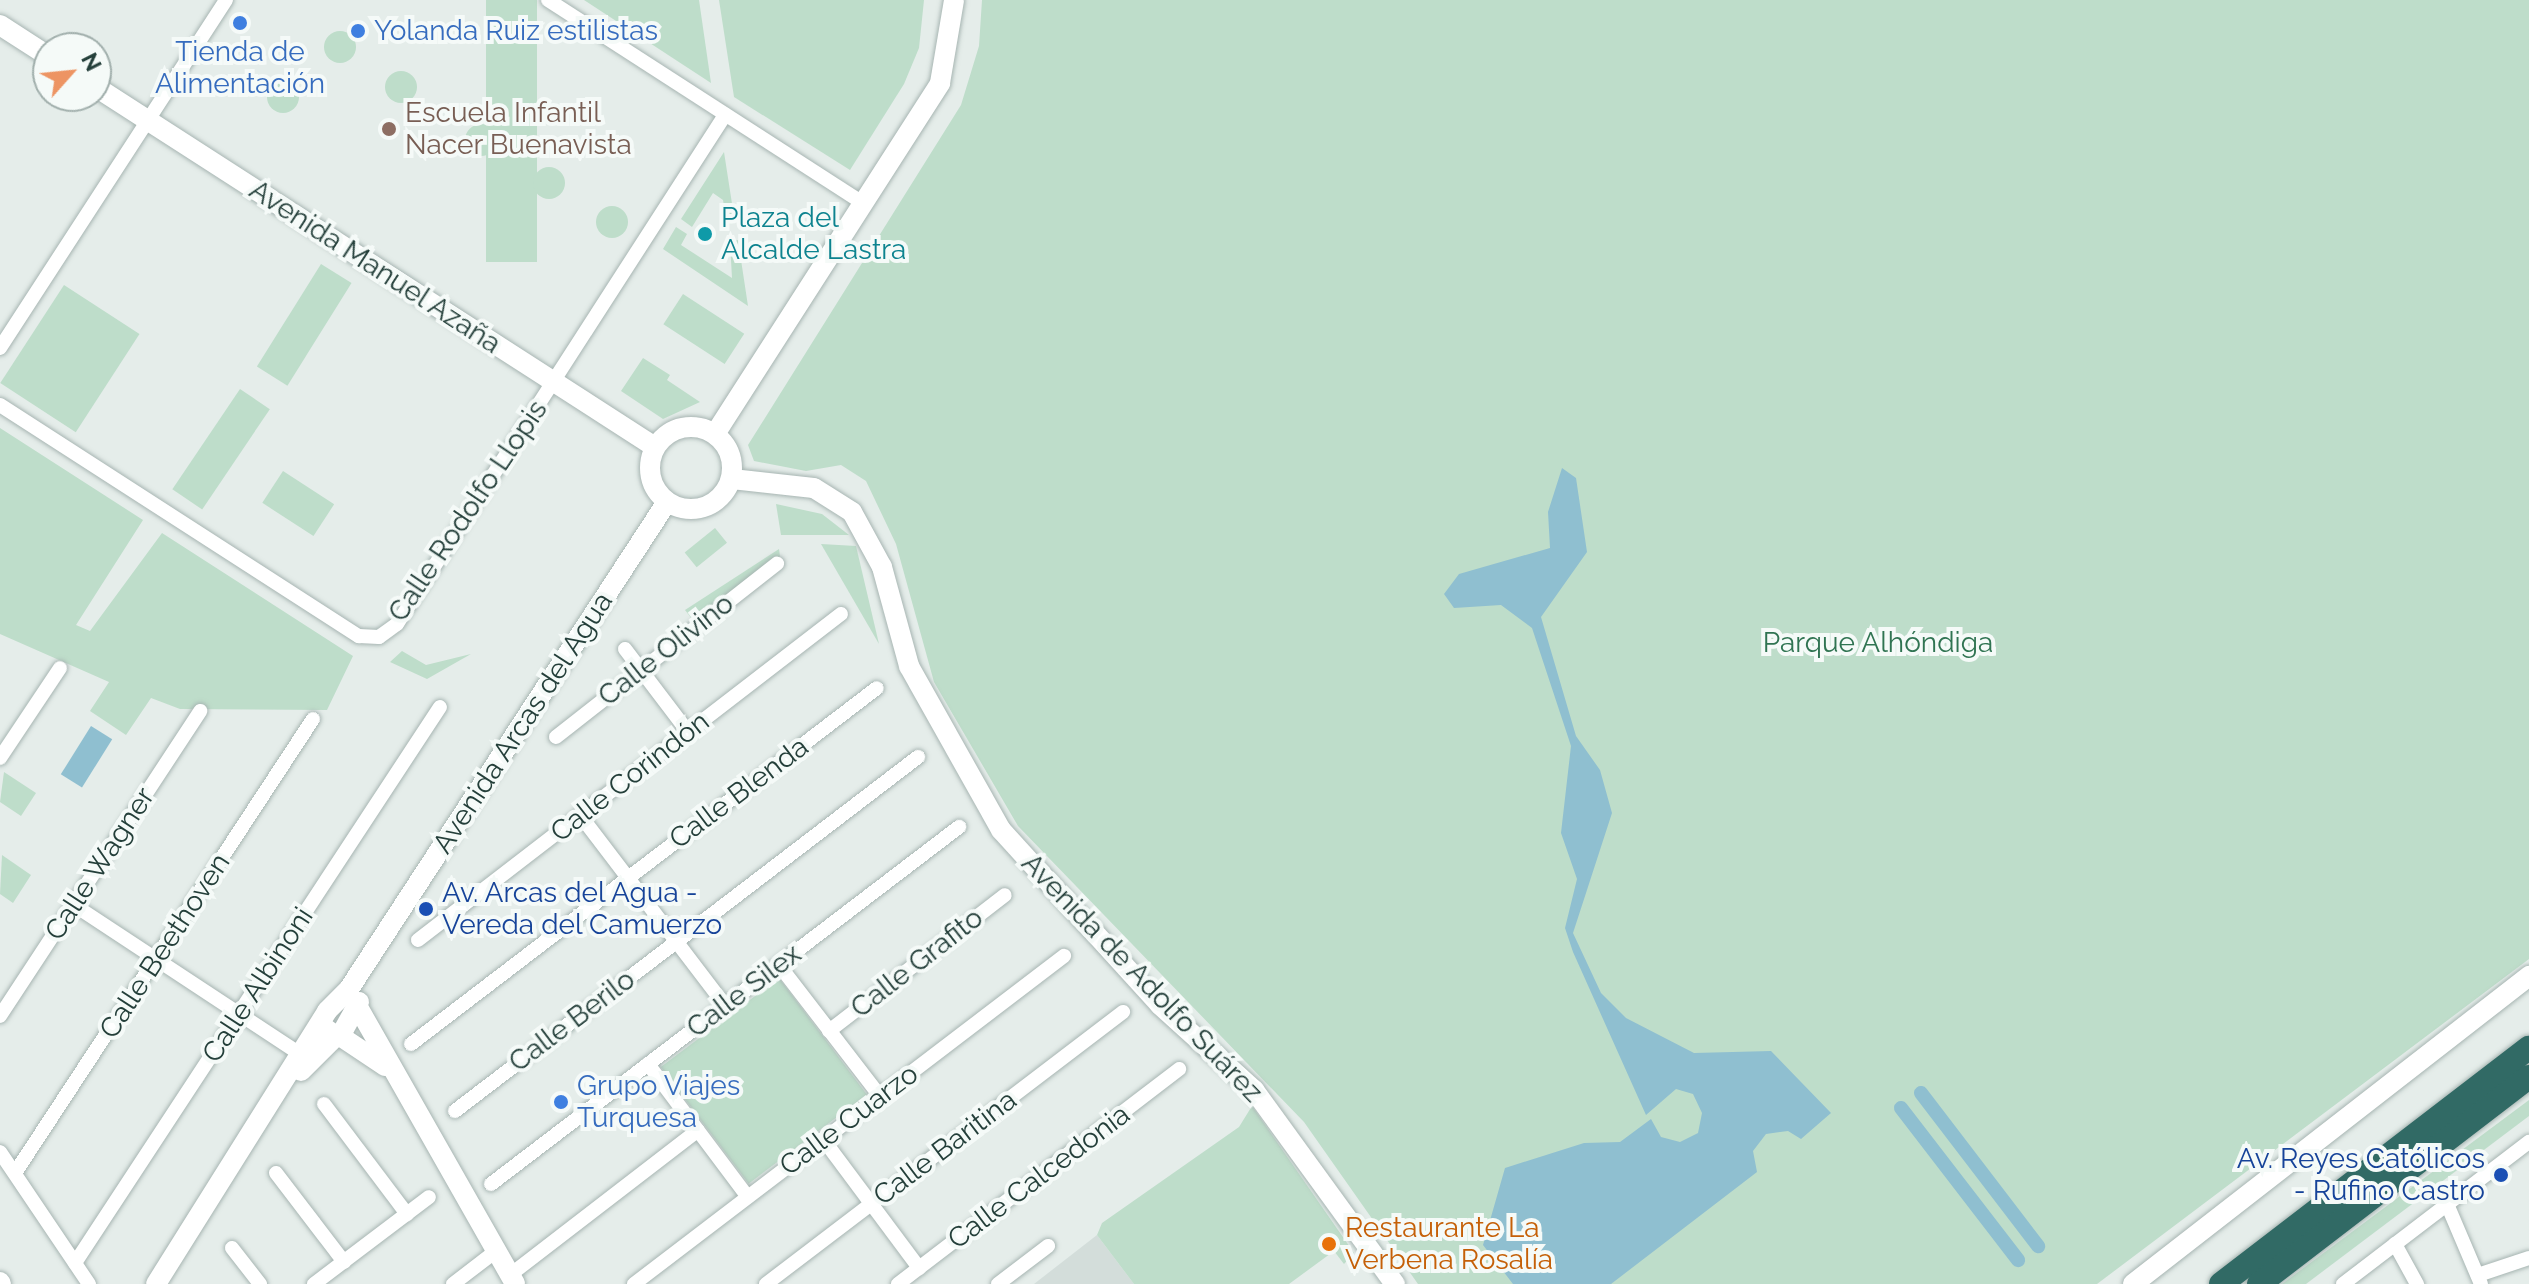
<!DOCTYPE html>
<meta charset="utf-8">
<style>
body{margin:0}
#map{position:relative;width:2529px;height:1284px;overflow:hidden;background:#e5edea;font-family:Raleway,sans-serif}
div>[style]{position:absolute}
.built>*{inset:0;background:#d3ddda}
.green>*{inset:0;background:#beddca;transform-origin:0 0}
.round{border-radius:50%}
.water>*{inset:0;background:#8fbfd0;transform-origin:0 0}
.canal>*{height:14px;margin:-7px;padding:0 7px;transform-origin:7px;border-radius:7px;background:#8fbfd0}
.roads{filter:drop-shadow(0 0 2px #a7b5b2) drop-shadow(0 0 2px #a7b5b2)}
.street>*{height:14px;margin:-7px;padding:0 7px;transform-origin:7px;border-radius:7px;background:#fff}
.secondary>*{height:20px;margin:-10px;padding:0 10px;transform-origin:10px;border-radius:10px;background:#fff}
.secondary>.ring{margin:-10px;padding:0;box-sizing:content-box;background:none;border:20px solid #fff;border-radius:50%}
.highway>*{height:24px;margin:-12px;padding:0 12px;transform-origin:12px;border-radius:12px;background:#316a65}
.dots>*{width:22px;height:22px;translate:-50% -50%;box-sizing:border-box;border:4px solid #f5faf8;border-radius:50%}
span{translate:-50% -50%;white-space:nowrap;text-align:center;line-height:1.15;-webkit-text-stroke:8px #f5faf8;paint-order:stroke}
.shop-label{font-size:28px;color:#366cbe}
.left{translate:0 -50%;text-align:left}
.education-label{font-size:28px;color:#785e54}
.culture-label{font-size:28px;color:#0d838f}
.street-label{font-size:28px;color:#243f3a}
.park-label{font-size:28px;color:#307452}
.transit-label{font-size:28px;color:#164399}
.right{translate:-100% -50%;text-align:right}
.food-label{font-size:28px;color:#c56008}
.north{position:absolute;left:32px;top:32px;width:80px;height:80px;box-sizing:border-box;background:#f5faf8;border:2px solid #a1afac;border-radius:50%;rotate:63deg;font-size:22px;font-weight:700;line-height:32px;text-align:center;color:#243f3a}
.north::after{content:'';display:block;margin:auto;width:28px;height:36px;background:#ed9463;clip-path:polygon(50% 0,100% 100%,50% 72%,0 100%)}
</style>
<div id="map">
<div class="built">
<div style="clip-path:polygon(1097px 1235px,1134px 1284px,1034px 1284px)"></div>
</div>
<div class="green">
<div style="left:486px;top:0;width:51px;height:262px"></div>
<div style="clip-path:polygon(584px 0,699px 0,711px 83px)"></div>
<div style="clip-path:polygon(719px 0,924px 0,919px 48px,904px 84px,850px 170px,734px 97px)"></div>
<div style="clip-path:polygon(982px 0,2529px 0,2529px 959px,2097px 1284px,1418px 1284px,1304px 1122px,1018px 826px,934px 682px,896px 544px,866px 481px,841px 465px,806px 471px,754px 461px,748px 445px,961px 105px,979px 46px)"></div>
<div class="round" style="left:324px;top:31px;width:32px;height:32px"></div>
<div class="round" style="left:385px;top:71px;width:32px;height:32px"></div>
<div class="round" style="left:267px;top:81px;width:32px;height:32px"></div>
<div class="round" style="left:465px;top:124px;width:32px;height:32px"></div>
<div style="clip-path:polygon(724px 152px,735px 223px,727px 224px,723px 200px,713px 193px,692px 227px,681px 219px)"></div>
<div class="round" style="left:533px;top:167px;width:32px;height:32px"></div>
<div class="round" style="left:596px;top:206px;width:32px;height:32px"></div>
<div style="clip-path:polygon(676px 227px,687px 234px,681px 245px,732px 278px,730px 242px,738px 240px,748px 306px,663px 249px)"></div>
<div style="left:321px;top:264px;width:36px;height:121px;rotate:32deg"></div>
<div style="left:64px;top:285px;width:90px;height:117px;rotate:33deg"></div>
<div style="left:683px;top:294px;width:73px;height:36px;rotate:33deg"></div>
<div style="clip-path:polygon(643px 358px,670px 375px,667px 380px,700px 402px,663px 419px,621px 391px)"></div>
<div style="left:240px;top:389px;width:36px;height:121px;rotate:34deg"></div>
<div style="clip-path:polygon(0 428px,143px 520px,76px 625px,90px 631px,162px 533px,353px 656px,327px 710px,180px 709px,151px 698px,126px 735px,90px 711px,109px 682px,0 634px)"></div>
<div style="left:283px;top:471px;width:61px;height:38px;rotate:33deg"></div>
<div style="clip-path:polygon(776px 504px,822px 514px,849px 535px,781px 535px)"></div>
<div style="left:715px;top:528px;width:19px;height:39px;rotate:51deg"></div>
<div style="clip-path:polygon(821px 544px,856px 546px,879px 644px)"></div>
<div style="clip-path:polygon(779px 549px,780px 556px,695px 623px,685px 610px)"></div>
<div style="clip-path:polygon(402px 651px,426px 665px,471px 654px,427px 679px,390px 662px)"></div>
<div style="clip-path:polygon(4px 772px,36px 793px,21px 816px,0 802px)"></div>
<div style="clip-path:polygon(2px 855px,31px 875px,13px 903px,0 894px)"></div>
<div style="left:779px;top:978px;width:146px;height:148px;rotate:53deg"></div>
<div style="clip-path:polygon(2529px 1100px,2529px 1116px,2306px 1284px,2282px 1284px)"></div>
<div style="clip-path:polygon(1252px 1106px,1354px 1253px,1344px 1264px,1334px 1251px,1289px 1284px,1134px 1284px,1097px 1235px,1102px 1223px,1239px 1127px)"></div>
</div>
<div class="water">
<div style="clip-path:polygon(1562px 468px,1576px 478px,1587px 552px,1541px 617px,1576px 736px,1600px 770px,1612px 813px,1573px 933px,1601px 993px,1626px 1018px,1694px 1053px,1771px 1051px,1831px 1113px,1801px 1139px,1788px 1131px,1766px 1134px,1753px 1151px,1757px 1172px,1611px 1284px,1513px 1284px,1483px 1245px,1505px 1168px,1584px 1143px,1620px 1142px,1651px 1119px,1661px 1137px,1680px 1142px,1698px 1133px,1702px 1113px,1693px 1094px,1676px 1089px,1646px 1115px,1573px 952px,1565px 928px,1577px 879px,1561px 833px,1571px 746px,1532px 628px,1501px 605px,1454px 608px,1444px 594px,1459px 574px,1550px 548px,1548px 512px)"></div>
<div style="left:91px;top:726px;width:25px;height:57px;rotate:32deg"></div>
</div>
<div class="canal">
<div style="left:1921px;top:1093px;width:193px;rotate:52.6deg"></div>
<div style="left:1901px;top:1108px;width:192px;rotate:52.4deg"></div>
</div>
<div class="roads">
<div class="street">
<div style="left:548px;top:0;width:377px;rotate:32.8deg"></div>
<div style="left:0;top:348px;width:415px;rotate:-57deg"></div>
<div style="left:0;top:405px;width:427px;rotate:32.8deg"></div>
<div style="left:359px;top:636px;width:20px;rotate:3deg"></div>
<div style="left:379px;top:637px;width:22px;rotate:-36deg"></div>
<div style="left:397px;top:624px;width:606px;rotate:-57.2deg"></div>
<div style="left:625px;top:649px;width:104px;rotate:52.8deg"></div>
<div style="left:556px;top:737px;width:281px;rotate:-38.1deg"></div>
<div style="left:0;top:758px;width:108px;rotate:-56.3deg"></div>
<div style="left:580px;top:815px;width:239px;rotate:52.7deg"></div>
<div style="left:74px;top:905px;width:271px;rotate:33.4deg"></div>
<div style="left:418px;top:940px;width:534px;rotate:-37.62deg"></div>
<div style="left:779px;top:965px;width:165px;rotate:52.4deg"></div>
<div style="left:0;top:1016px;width:365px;rotate:-56.7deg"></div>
<div style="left:829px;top:1031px;width:222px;rotate:-37.7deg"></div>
<div style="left:411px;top:1044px;width:586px;rotate:-37.38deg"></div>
<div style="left:648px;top:1064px;width:166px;rotate:53.1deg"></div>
<div style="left:324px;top:1104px;width:138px;rotate:53deg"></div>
<div style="left:455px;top:1111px;width:583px;rotate:-37.4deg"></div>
<div style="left:823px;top:1139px;width:161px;rotate:53.3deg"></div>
<div style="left:0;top:1152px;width:159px;rotate:56deg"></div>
<div style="left:15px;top:1173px;width:543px;rotate:-56.72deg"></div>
<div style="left:276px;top:1173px;width:112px;rotate:52.6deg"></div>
<div style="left:491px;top:1184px;width:589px;rotate:-37.34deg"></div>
<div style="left:2447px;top:1204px;width:87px;rotate:67deg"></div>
<div style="left:2395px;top:1244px;width:46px;rotate:61.2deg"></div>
<div style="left:232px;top:1248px;width:46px;rotate:52.1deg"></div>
<div style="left:75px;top:1263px;width:665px;rotate:-56.72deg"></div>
<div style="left:510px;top:1275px;width:237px;rotate:-37.6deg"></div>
<div style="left:2478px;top:1275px;width:54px;rotate:-18.4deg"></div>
<div style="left:314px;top:1284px;width:144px;rotate:-37.1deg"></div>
<div style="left:453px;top:1284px;width:54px;rotate:-37.5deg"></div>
<div style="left:634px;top:1284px;width:541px;rotate:-37.34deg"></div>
<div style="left:766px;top:1284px;width:449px;rotate:-37.3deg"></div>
<div style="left:898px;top:1284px;width:354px;rotate:-37.4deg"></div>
<div style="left:998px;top:1284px;width:63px;rotate:-37.2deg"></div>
<div style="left:2343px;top:1284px;width:234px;rotate:-37.4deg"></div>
</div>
<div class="secondary">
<div style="left:0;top:25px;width:57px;rotate:32.9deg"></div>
<div style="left:96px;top:87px;width:665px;rotate:32.78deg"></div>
<div class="ring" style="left:650px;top:427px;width:62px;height:62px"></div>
<div style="left:715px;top:434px;width:417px;rotate:-57.3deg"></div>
<div style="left:940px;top:83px;width:84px;rotate:-80.4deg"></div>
<div style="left:732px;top:479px;width:82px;rotate:6.3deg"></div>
<div style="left:814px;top:488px;width:45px;rotate:32.3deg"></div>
<div style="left:852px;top:512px;width:63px;rotate:61.4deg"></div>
<div style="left:882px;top:567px;width:103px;rotate:74.7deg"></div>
<div style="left:909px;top:666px;width:188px;rotate:60.7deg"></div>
<div style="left:1001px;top:830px;width:236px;rotate:47.7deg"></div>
<div style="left:1160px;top:1005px;width:127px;rotate:42.1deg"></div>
<div style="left:1254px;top:1090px;width:240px;rotate:54deg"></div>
<div style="left:359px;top:1002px;width:39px;rotate:119deg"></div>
<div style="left:340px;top:1036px;width:54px;rotate:33.7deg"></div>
<div style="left:359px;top:1009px;width:316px;rotate:60.4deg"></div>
<div style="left:301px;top:1071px;width:49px;rotate:-45deg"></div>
<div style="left:336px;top:1036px;width:14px;rotate:-144deg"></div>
<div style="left:0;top:1282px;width:2px;rotate:63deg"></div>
<div style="left:156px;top:1284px;width:322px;rotate:-57.9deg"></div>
<div style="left:327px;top:1011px;width:31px;rotate:-45deg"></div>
<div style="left:349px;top:989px;width:582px;rotate:-56.86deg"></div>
<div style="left:2133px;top:1284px;width:502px;rotate:-37.87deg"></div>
</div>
<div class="highway">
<div style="left:2221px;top:1284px;width:388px;rotate:-37.5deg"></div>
<div style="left:2259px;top:1284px;width:340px;rotate:-37.5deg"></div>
</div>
</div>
<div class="dots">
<div style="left:240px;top:23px;background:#3f7fe0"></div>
<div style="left:358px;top:31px;background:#3f7fe0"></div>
<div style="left:389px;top:129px;background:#8d6e63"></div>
<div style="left:705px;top:234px;background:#0f9aa8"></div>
<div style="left:426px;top:909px;background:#1a4fb4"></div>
<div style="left:561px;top:1102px;background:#3f7fe0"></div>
<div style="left:2501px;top:1175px;background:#1a4fb4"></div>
<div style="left:1329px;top:1244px;background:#e8710a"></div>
</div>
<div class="shop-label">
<span class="left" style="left:374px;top:31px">Yolanda Ruiz estilistas</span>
<span style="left:240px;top:68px">Tienda de<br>Alimentación</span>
<span class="left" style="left:577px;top:1102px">Grupo Viajes<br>Turquesa</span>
</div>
<div class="education-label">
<span class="left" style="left:405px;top:129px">Escuela Infantil<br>Nacer Buenavista</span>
</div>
<div class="culture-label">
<span class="left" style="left:721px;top:234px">Plaza del<br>Alcalde Lastra</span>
</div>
<div class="street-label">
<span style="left:375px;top:267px;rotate:33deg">Avenida Manuel Azaña</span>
<span style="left:468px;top:511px;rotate:-56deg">Calle Rodolfo Llopis</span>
<span style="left:666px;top:650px;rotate:-38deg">Calle Olivino</span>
<span style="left:523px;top:723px;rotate:-57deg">Avenida Arcas del Agua</span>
<span style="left:630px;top:777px;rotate:-38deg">Calle Corindón</span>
<span style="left:739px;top:793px;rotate:-37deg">Calle Blenda</span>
<span style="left:100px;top:864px;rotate:-57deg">Calle Wagner</span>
<span style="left:165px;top:946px;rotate:-57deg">Calle Beethoven</span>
<span style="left:917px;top:963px;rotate:-38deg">Calle Grafito</span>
<span style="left:1142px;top:978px;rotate:46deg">Avenida de Adolfo Suárez</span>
<span style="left:258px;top:985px;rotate:-57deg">Calle Albinoni</span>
<span style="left:744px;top:991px;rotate:-37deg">Calle Silex</span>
<span style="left:572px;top:1021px;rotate:-37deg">Calle Berilo</span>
<span style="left:849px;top:1120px;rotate:-37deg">Calle Cuarzo</span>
<span style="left:945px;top:1148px;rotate:-37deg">Calle Baritina</span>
<span style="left:1039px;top:1177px;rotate:-37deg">Calle Calcedonia</span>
</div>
<div class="park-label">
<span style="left:1878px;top:643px">Parque Alhóndiga</span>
</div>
<div class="transit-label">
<span class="left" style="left:442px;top:909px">Av. Arcas del Agua -<br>Vereda del Camuerzo</span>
<span class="right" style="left:2485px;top:1175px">Av. Reyes Católicos<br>- Rufino Castro</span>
</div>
<div class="food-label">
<span class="left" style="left:1345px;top:1244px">Restaurante La<br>Verbena Rosalía</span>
</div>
<div class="north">N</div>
</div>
